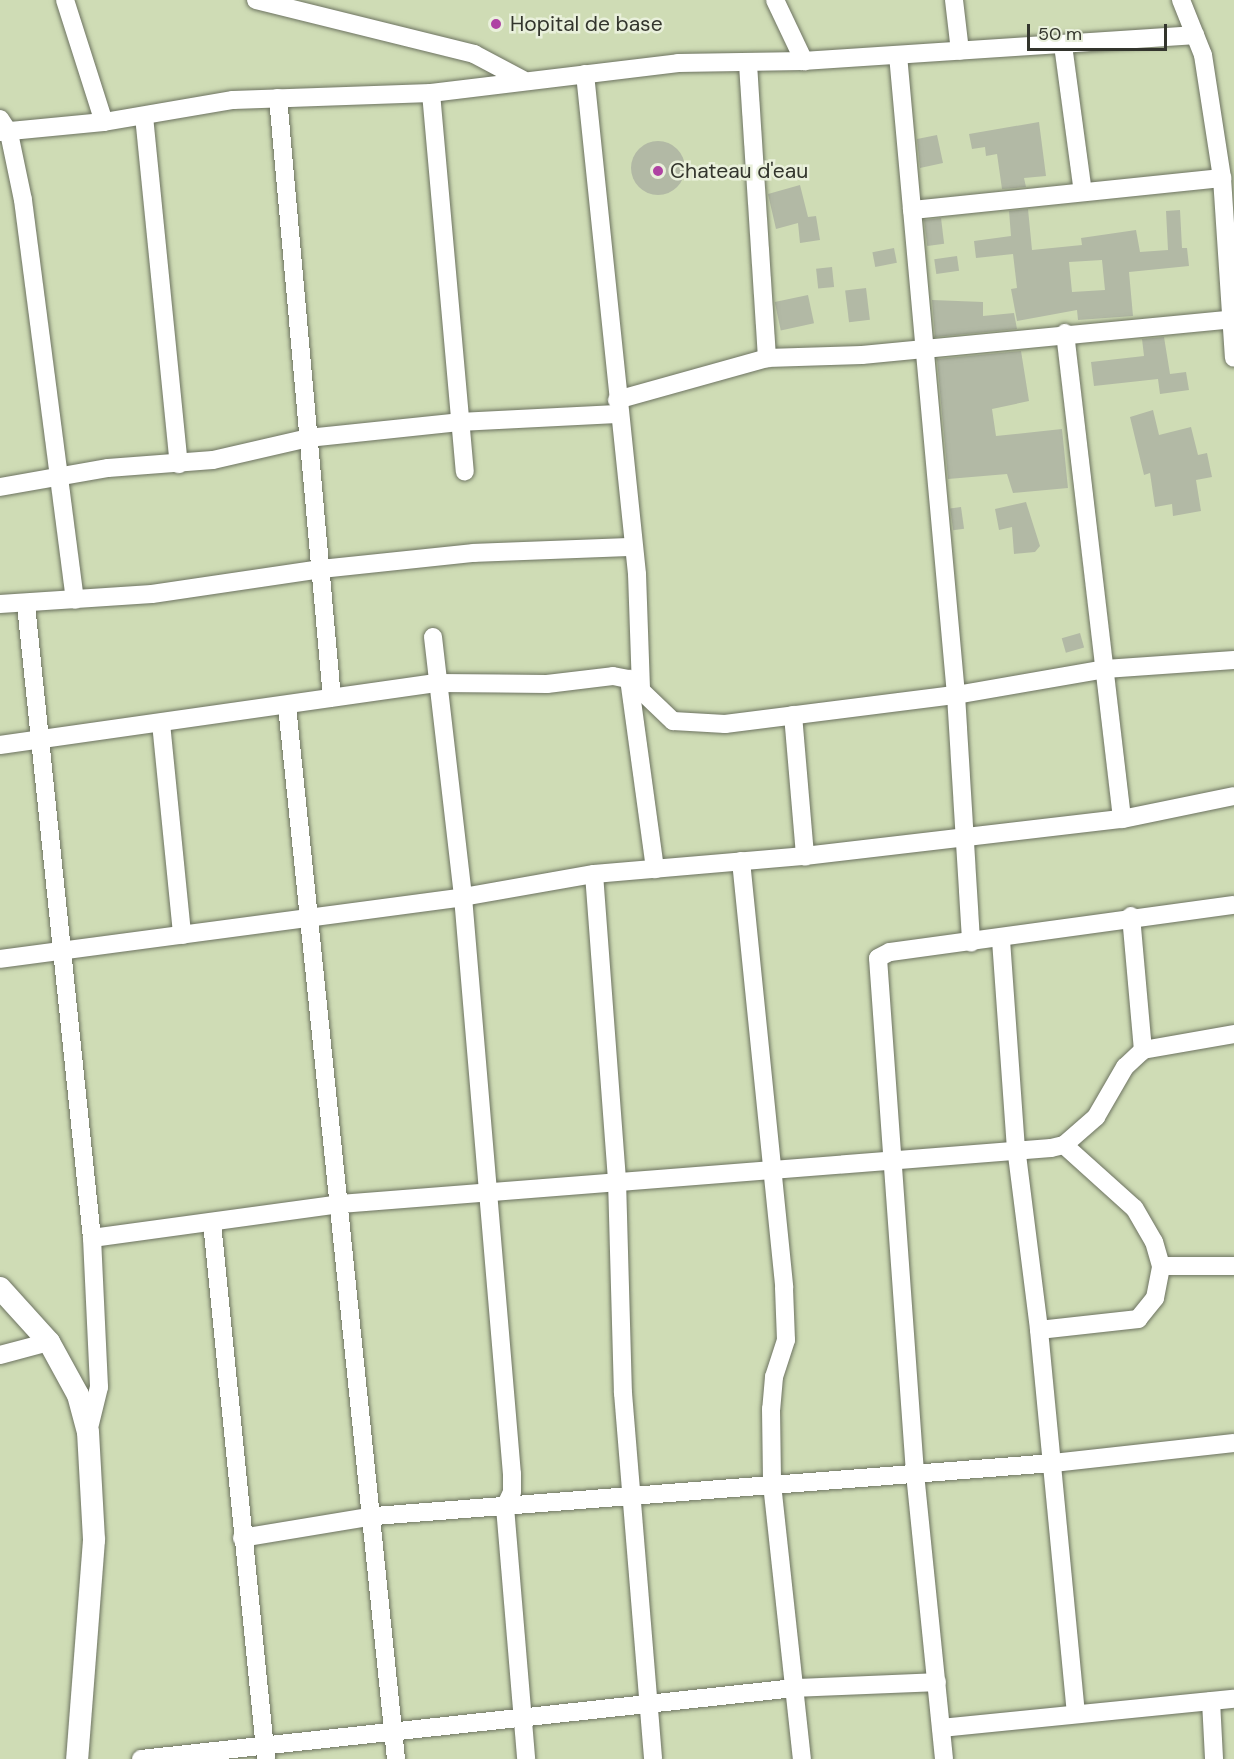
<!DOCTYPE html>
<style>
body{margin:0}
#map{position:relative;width:1234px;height:1759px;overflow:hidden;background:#e9f0db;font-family:"DM Sans",sans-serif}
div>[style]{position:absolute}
.green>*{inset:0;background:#cfdcb5;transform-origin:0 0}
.building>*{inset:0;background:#b2b9a5;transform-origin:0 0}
.round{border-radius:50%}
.roads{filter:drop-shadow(0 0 2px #6d7361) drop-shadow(0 0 2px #6d7361)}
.minor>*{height:18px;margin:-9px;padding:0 9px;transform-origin:9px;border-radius:9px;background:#fff}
.tertiary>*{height:22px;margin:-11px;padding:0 11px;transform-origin:11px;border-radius:11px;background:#fff}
.dots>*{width:16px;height:16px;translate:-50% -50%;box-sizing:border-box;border:3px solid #e9f0db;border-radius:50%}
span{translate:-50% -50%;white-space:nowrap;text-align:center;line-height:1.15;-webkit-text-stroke:5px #e9f0db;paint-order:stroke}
.poi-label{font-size:21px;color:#33352d}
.left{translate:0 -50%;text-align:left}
.scale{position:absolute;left:1027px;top:24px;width:140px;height:27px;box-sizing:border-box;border:3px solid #33352d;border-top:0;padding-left:8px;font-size:18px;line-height:21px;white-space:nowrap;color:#33352d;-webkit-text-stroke:4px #e9f0db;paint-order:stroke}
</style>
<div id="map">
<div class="green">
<div style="left:0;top:0;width:1234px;height:1759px"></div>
</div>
<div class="building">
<div style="clip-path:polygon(1039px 122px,1046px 176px,1024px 178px,1026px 187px,1002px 189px,997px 154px,986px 156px,985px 147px,972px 149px,969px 134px)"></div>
<div style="clip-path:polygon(937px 135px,943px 163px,920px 168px,917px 139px)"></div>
<div class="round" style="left:631px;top:141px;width:54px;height:54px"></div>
<div style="clip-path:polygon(800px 185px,808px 217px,816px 216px,820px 240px,800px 243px,798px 223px,776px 229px,768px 194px)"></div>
<div style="clip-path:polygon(evenodd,1028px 209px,1032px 250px,1082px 245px,1081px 238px,1136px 230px,1140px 252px,1168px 250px,1166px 211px,1180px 210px,1182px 248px,1187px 248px,1189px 266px,1129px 272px,1133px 316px,1078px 320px,1077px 310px,1017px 321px,1011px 289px,1017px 288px,1013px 254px,976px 258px,974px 241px,1011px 236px,1009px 211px,1028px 209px,1102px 260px,1105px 290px,1072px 292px,1069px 262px,1102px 260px)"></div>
<div style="left:941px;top:218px;width:26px;height:17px;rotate:83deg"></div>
<div style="left:894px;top:248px;width:15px;height:22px;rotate:79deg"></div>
<div style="left:957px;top:256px;width:15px;height:23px;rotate:82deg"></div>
<div style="left:832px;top:267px;width:20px;height:16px;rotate:84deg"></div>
<div style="left:866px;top:288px;width:32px;height:21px;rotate:83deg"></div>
<div style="left:808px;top:295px;width:29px;height:34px;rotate:78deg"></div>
<div style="clip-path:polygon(932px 300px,983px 302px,983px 316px,1014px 313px,1017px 329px,935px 337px)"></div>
<div style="clip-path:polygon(1164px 337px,1170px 374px,1186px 372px,1189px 390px,1160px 394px,1158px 379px,1094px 386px,1091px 362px,1144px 356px,1142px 339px)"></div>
<div style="clip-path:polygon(1021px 351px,1029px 401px,992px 409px,996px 436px,1062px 429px,1068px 488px,1013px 493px,1007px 474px,948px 479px,937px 359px)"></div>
<div style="clip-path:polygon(1153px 410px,1159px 435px,1191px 427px,1198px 455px,1207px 453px,1212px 477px,1196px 480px,1201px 511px,1173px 516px,1172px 504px,1155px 507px,1150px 473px,1144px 475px,1130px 417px)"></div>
<div style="clip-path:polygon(1026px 502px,1040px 546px,1035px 552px,1014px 554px,1012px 527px,999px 530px,995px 509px)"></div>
<div style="left:961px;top:507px;width:22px;height:11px;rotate:82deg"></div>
<div style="left:1080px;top:633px;width:15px;height:19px;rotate:74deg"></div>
</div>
<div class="roads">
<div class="minor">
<div style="left:65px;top:0;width:128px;rotate:72.3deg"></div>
<div style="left:256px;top:0;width:225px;rotate:13.9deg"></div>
<div style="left:474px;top:54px;width:55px;rotate:28deg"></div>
<div style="left:775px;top:0;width:68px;rotate:64.6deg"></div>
<div style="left:954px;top:0;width:51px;rotate:83.3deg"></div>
<div style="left:1181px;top:0;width:59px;rotate:68.2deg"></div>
<div style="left:1203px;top:55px;width:124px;rotate:81.2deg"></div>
<div style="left:1222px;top:178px;width:180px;rotate:86.2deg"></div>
<div style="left:1063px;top:45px;width:148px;rotate:82.3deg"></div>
<div style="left:898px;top:55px;width:643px;rotate:84.82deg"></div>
<div style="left:956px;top:695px;width:248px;rotate:86.5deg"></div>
<div style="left:748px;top:64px;width:295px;rotate:86.3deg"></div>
<div style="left:767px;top:358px;width:95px;rotate:-1.8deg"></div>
<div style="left:862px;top:355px;width:374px;rotate:-5.5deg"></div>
<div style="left:585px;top:74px;width:503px;rotate:84.06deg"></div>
<div style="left:637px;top:574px;width:117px;rotate:88deg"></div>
<div style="left:431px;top:93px;width:380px;rotate:84.9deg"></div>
<div style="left:278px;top:98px;width:602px;rotate:84.86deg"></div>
<div style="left:144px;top:116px;width:350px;rotate:84.3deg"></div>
<div style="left:0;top:119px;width:17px;rotate:57deg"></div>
<div style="left:9px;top:133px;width:68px;rotate:78.2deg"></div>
<div style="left:23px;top:200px;width:403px;rotate:82.6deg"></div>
<div style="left:0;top:132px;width:104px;rotate:-5.5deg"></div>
<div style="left:104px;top:122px;width:131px;rotate:-9.7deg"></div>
<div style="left:233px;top:100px;width:198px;rotate:-2deg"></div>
<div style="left:431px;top:93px;width:249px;rotate:-6.9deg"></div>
<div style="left:678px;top:63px;width:126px;rotate:-0.9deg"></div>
<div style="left:804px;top:61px;width:392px;rotate:-3.8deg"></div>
<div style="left:912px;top:210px;width:312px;rotate:-5.9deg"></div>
<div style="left:1065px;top:333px;width:489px;rotate:83.3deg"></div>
<div style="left:617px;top:400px;width:156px;rotate:-15.6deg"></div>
<div style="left:0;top:487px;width:110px;rotate:-10deg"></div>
<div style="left:108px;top:468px;width:105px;rotate:-4.4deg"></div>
<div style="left:213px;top:460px;width:98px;rotate:-13deg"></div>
<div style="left:308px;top:438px;width:152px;rotate:-6deg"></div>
<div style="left:459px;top:422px;width:158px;rotate:-2.9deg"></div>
<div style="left:0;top:604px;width:152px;rotate:-3.8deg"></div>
<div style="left:152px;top:594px;width:171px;rotate:-8.4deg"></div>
<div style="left:321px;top:569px;width:154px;rotate:-6deg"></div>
<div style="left:474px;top:553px;width:159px;rotate:-2.2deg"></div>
<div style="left:26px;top:605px;width:636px;rotate:84.05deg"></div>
<div style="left:92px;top:1238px;width:149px;rotate:87.3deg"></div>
<div style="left:99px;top:1387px;width:46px;rotate:103.7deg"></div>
<div style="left:433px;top:637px;width:262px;rotate:83.4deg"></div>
<div style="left:463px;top:897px;width:579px;rotate:85.15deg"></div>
<div style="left:512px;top:1474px;width:18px;rotate:90deg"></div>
<div style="left:512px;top:1492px;width:17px;rotate:115deg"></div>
<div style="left:505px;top:1507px;width:253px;rotate:85.2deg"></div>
<div style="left:629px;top:679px;width:192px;rotate:82.2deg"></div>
<div style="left:287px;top:706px;width:1059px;rotate:84.09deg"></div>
<div style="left:793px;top:715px;width:142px;rotate:85.1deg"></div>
<div style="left:161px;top:723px;width:213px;rotate:84.3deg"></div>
<div style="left:0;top:745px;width:442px;rotate:-8.1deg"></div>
<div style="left:438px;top:683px;width:109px;rotate:0.5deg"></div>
<div style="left:547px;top:684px;width:66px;rotate:-6.9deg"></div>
<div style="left:613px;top:676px;width:16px;rotate:11deg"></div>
<div style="left:629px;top:679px;width:61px;rotate:43.7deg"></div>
<div style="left:673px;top:721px;width:52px;rotate:3.3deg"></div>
<div style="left:725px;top:724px;width:233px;rotate:-7.2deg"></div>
<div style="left:956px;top:695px;width:151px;rotate:-9.9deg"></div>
<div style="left:1105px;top:669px;width:129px;rotate:-4deg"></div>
<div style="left:741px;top:861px;width:429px;rotate:84.2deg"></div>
<div style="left:784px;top:1288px;width:52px;rotate:87.8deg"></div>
<div style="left:786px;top:1340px;width:39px;rotate:108deg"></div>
<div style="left:774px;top:1377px;width:32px;rotate:95deg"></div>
<div style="left:771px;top:1409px;width:75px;rotate:89.2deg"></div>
<div style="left:772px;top:1484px;width:277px;rotate:83.8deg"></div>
<div style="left:594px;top:874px;width:307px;rotate:85.7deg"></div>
<div style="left:617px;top:1180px;width:213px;rotate:88.4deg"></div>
<div style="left:623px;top:1393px;width:367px;rotate:85.3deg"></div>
<div style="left:1131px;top:916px;width:135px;rotate:84.9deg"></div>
<div style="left:1001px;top:940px;width:208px;rotate:85.9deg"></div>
<div style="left:1016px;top:1147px;width:184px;rotate:82.8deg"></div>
<div style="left:1039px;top:1330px;width:385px;rotate:84.5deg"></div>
<div style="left:0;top:959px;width:467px;rotate:-7.6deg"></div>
<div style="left:463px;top:897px;width:133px;rotate:-10deg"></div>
<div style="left:594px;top:874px;width:212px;rotate:-4.9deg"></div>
<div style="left:805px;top:856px;width:319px;rotate:-6.7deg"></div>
<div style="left:1122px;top:819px;width:114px;rotate:-11.6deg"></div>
<div style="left:212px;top:1223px;width:539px;rotate:84.25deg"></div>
<div style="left:92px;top:1238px;width:250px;rotate:-7.8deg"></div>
<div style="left:340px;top:1204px;width:713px;rotate:-4.5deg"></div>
<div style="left:1051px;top:1148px;width:13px;rotate:-13deg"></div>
<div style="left:1064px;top:1145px;width:43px;rotate:-41.2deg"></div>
<div style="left:1096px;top:1117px;width:58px;rotate:-59.9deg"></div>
<div style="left:1125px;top:1067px;width:25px;rotate:-43deg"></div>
<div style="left:1143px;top:1050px;width:92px;rotate:-10deg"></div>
<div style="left:1161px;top:1266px;width:73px"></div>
<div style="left:1039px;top:1330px;width:100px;rotate:-6.3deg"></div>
<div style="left:1138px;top:1319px;width:27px;rotate:-51deg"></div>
<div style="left:1155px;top:1298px;width:33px;rotate:-79deg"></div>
<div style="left:1161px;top:1266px;width:25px;rotate:-106deg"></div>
<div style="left:1154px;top:1242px;width:39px;rotate:-120deg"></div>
<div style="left:1134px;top:1208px;width:94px;rotate:-138deg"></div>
<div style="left:0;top:1355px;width:51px;rotate:-14.9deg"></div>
<div style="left:242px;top:1538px;width:135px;rotate:-9.4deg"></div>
<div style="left:375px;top:1516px;width:680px;rotate:-4.47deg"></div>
<div style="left:1053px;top:1463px;width:182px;rotate:-6.3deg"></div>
<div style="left:1211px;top:1701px;width:58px;rotate:87deg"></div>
<div style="left:941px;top:1728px;width:294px;rotate:-5.7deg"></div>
<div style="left:141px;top:1759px;width:658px;rotate:-6.2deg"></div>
<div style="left:795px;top:1688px;width:142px;rotate:-2.4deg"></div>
<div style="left:944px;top:1759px;width:287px;rotate:-95.8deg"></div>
<div style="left:915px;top:1473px;width:516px;rotate:-94.11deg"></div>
<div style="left:878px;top:958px;width:13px;rotate:-27deg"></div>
<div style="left:890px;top:952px;width:347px;rotate:-7.8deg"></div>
</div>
<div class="tertiary">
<div style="left:0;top:1288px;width:73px;rotate:47.8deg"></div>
<div style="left:49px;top:1342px;width:60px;rotate:61.3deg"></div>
<div style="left:78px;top:1395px;width:38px;rotate:75deg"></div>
<div style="left:88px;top:1432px;width:108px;rotate:86.8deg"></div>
<div style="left:94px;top:1540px;width:220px;rotate:94.4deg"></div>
</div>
</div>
<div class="dots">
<div style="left:496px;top:24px;background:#af43a3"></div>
<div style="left:658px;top:171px;background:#af43a3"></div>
</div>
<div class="poi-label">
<span class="left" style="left:510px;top:24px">Hopital de base</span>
<span class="left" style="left:670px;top:171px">Chateau d'eau</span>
</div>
<div class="scale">50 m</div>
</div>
